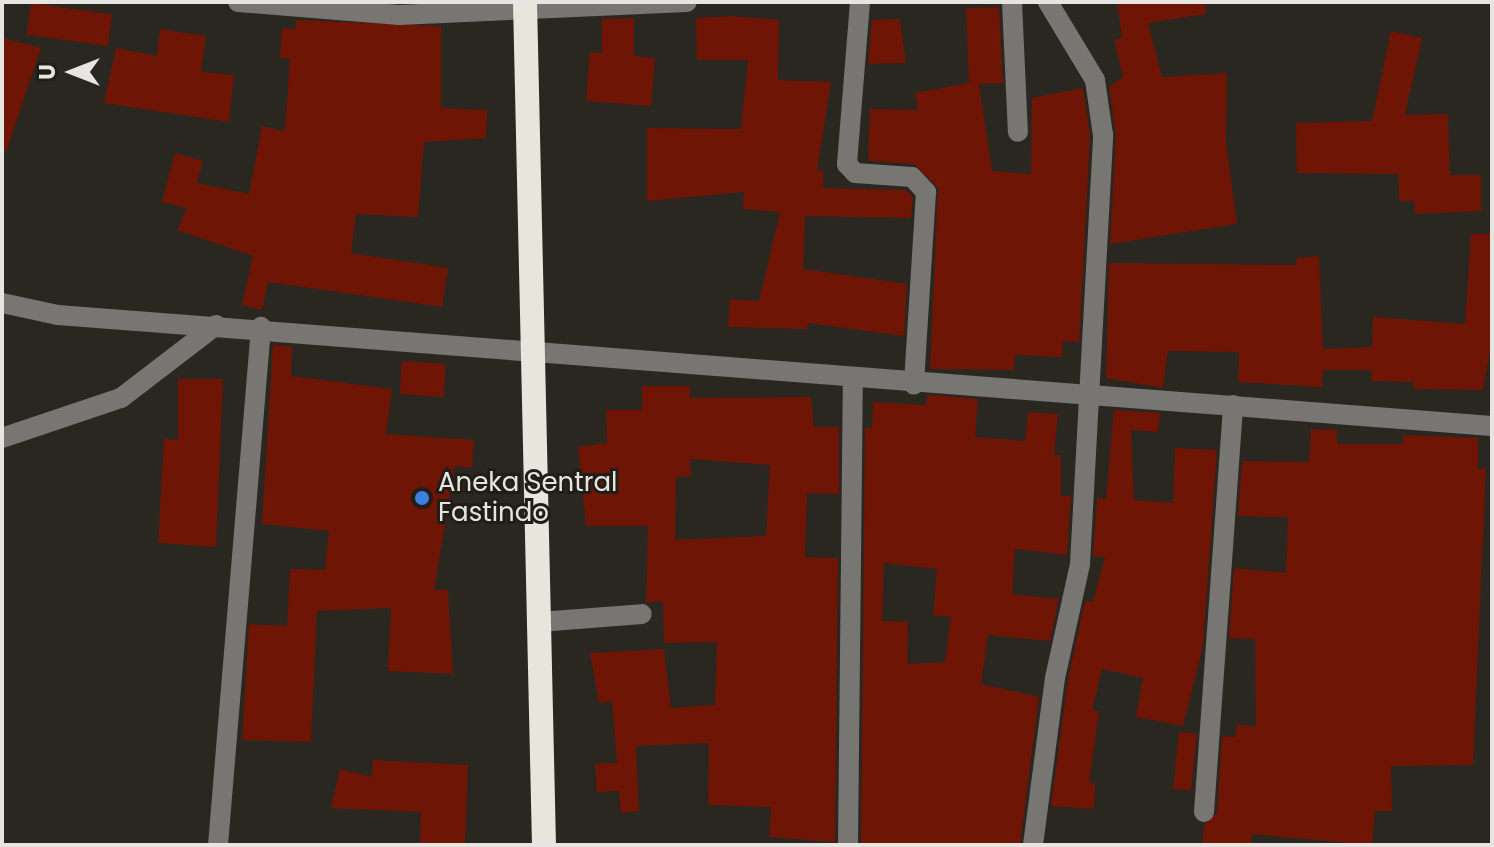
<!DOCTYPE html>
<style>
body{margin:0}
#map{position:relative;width:1494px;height:847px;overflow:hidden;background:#2a2721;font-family:Poppins,sans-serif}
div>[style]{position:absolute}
.building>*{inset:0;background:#6e1506;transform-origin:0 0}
.minor>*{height:20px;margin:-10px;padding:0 10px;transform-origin:10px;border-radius:10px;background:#787672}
.highway>*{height:24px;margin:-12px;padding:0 12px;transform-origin:12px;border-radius:12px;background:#e8e5dc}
.dots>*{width:22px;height:22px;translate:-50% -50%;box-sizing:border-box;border:4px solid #211e17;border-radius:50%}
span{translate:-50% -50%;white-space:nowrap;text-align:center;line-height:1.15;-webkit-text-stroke:6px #211e17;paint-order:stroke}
.poi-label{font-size:26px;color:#e7e5e1}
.left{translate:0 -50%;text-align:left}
.frame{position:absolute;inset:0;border:4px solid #e7e5e1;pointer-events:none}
.north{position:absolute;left:32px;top:32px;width:80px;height:80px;-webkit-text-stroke:6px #211e17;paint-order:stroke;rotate:270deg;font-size:22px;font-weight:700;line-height:32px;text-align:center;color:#e7e5e1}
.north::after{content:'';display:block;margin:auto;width:28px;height:36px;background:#e7e5e1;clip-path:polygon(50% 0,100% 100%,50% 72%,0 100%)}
</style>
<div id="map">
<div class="building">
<div style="clip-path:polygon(1117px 2px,1205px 2px,1206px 14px,1148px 23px,1162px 77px,1227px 73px,1226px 143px,1237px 224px,1110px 244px,1116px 135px,1109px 87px,1123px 77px,1114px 40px,1122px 38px)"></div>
<div style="left:31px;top:3px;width:82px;height:32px;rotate:8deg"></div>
<div style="clip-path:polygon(999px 7px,1003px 83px,979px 84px,992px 171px,1031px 174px,1032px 98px,1083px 88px,1090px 136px,1079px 342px,1063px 341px,1062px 357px,1015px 355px,1014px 370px,930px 369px,938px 188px,914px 164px,868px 161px,870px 109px,918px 110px,915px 93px,969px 83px,966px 8px)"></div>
<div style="clip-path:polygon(732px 16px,779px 20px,778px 80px,831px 82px,817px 171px,823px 171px,823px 188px,906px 190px,913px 197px,911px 218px,805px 216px,803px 269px,907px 284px,904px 336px,808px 323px,807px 329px,728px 327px,730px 299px,759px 301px,780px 212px,743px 209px,744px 192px,647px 201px,647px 128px,741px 129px,748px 60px,697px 60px,696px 18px)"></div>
<div style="clip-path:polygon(634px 18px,634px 56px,655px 58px,651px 106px,586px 101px,590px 52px,602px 53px,602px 19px)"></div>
<div style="clip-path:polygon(900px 19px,906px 63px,868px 64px,872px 20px)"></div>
<div style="clip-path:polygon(295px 20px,441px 26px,441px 108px,487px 110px,486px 138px,424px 142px,418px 217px,356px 214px,351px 253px,448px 268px,442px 307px,268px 282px,262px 310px,242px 305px,253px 256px,177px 230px,187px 208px,162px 202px,175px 153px,203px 161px,197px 183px,249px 194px,262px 126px,285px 131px,290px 59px,280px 58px,282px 28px,296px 29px)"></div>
<div style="clip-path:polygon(160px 29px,206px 36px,201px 72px,234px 75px,229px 122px,104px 103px,116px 48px,157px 56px)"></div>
<div style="clip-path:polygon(1391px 31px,1422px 38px,1405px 115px,1448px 114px,1450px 175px,1481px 175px,1481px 211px,1415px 214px,1414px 201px,1399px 201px,1398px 174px,1297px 173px,1296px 123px,1372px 121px)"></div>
<div style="clip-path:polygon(2px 38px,41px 48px,6px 152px,2px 151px)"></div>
<div style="clip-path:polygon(1471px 234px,1492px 234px,1492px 339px,1483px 390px,1413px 389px,1414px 382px,1371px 381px,1372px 370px,1323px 370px,1322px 387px,1238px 382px,1239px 352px,1168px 351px,1163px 388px,1106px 378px,1109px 263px,1297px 265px,1296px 258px,1319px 256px,1323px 349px,1372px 347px,1373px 317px,1465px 324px)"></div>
<div style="clip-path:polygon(273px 345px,292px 347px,291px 376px,392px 389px,386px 434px,474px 440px,472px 468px,455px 466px,434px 590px,448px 590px,453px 674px,388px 671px,391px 608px,317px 611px,311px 742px,242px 740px,249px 624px,287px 626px,290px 569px,325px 570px,329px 531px,262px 524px)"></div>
<div style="left:402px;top:361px;width:44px;height:33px;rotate:4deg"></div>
<div style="clip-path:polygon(178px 379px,223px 379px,216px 547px,158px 543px,164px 439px,178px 440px)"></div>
<div style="clip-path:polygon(evenodd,642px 386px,690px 386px,690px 398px,811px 397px,814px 427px,839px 427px,839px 494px,807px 493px,805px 557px,838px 558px,835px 842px,769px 837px,771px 807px,708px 805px,709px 743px,636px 746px,639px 811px,621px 813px,619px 791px,597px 792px,595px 764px,617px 763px,612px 701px,599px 703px,590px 653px,664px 649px,671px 708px,715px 705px,717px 642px,664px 643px,663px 602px,646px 602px,648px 526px,586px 526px,578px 447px,607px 443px,606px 410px,642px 410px,642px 386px,690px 459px,770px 465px,766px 536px,675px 540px,676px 477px,691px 476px,690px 459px)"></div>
<div style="clip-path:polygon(evenodd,927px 395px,978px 399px,975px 437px,1025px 441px,1028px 412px,1058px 414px,1054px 455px,1061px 455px,1061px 496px,1071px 496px,1067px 555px,1015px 549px,1012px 594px,1059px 599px,1050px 641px,988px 635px,981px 684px,1039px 697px,1020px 845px,861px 845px,865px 428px,872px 428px,873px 402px,926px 405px,927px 395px,884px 563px,937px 569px,933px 615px,951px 617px,945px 662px,907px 664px,908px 622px,882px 621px,884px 563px)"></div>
<div style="clip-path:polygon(1114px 410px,1160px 413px,1158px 432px,1131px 430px,1134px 500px,1173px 503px,1175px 448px,1217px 450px,1203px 646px,1183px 726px,1136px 717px,1143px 678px,1102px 669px,1092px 710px,1099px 711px,1089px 783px,1095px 783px,1094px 809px,1051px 806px,1068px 680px,1085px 601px,1093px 602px,1105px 557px,1093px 556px,1097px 498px,1106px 499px)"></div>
<div style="clip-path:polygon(1311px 429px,1337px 430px,1337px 444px,1403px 444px,1403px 435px,1478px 438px,1478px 469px,1486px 468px,1473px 765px,1391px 766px,1392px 811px,1375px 811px,1372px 845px,1252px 834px,1251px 845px,1202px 845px,1204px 825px,1217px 813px,1222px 736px,1235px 737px,1237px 724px,1256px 727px,1255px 639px,1229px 638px,1234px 568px,1286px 573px,1288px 517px,1238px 516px,1242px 461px,1309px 462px)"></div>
<div style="left:1179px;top:732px;width:18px;height:57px;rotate:6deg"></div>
<div style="clip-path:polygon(373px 760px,468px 765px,465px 845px,420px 845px,421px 812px,331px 808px,340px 769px,372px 777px)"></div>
</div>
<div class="minor">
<div style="left:238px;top:2px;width:162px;rotate:4.6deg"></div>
<div style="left:399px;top:15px;width:288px;rotate:-2.6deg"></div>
<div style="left:860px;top:2px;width:163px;rotate:94.6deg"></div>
<div style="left:847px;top:164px;width:12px;rotate:48deg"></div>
<div style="left:855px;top:173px;width:57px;rotate:4deg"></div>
<div style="left:912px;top:177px;width:21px;rotate:47deg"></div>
<div style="left:926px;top:192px;width:193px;rotate:93.6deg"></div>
<div style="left:1012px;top:2px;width:130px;rotate:87.4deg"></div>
<div style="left:2px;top:303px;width:57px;rotate:12.1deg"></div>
<div style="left:58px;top:315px;width:1438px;rotate:4.43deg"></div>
<div style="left:2px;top:438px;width:126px;rotate:-18.6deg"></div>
<div style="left:121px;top:398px;width:120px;rotate:-37.5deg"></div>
<div style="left:539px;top:622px;width:103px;rotate:-4.4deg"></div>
<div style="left:1204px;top:812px;width:408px;rotate:-85.9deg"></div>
<div style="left:218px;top:845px;width:520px;rotate:-85.25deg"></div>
<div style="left:848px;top:845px;width:467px;rotate:-89.4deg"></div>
<div style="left:1033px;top:845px;width:168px;rotate:-82.5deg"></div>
<div style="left:1055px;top:678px;width:117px;rotate:-77.6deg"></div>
<div style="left:1080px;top:564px;width:430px;rotate:-86.9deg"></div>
<div style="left:1103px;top:135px;width:56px;rotate:-98.3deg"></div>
<div style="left:1095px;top:80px;width:91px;rotate:-121.1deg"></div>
</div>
<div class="highway">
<div style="left:525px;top:2px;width:843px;rotate:88.71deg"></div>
</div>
<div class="dots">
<div style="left:422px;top:498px;background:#3f7fe0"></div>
</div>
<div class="poi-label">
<span class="left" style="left:438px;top:498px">Aneka Sentral<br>Fastindo</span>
</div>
<div class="frame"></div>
<div class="north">U</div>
</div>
